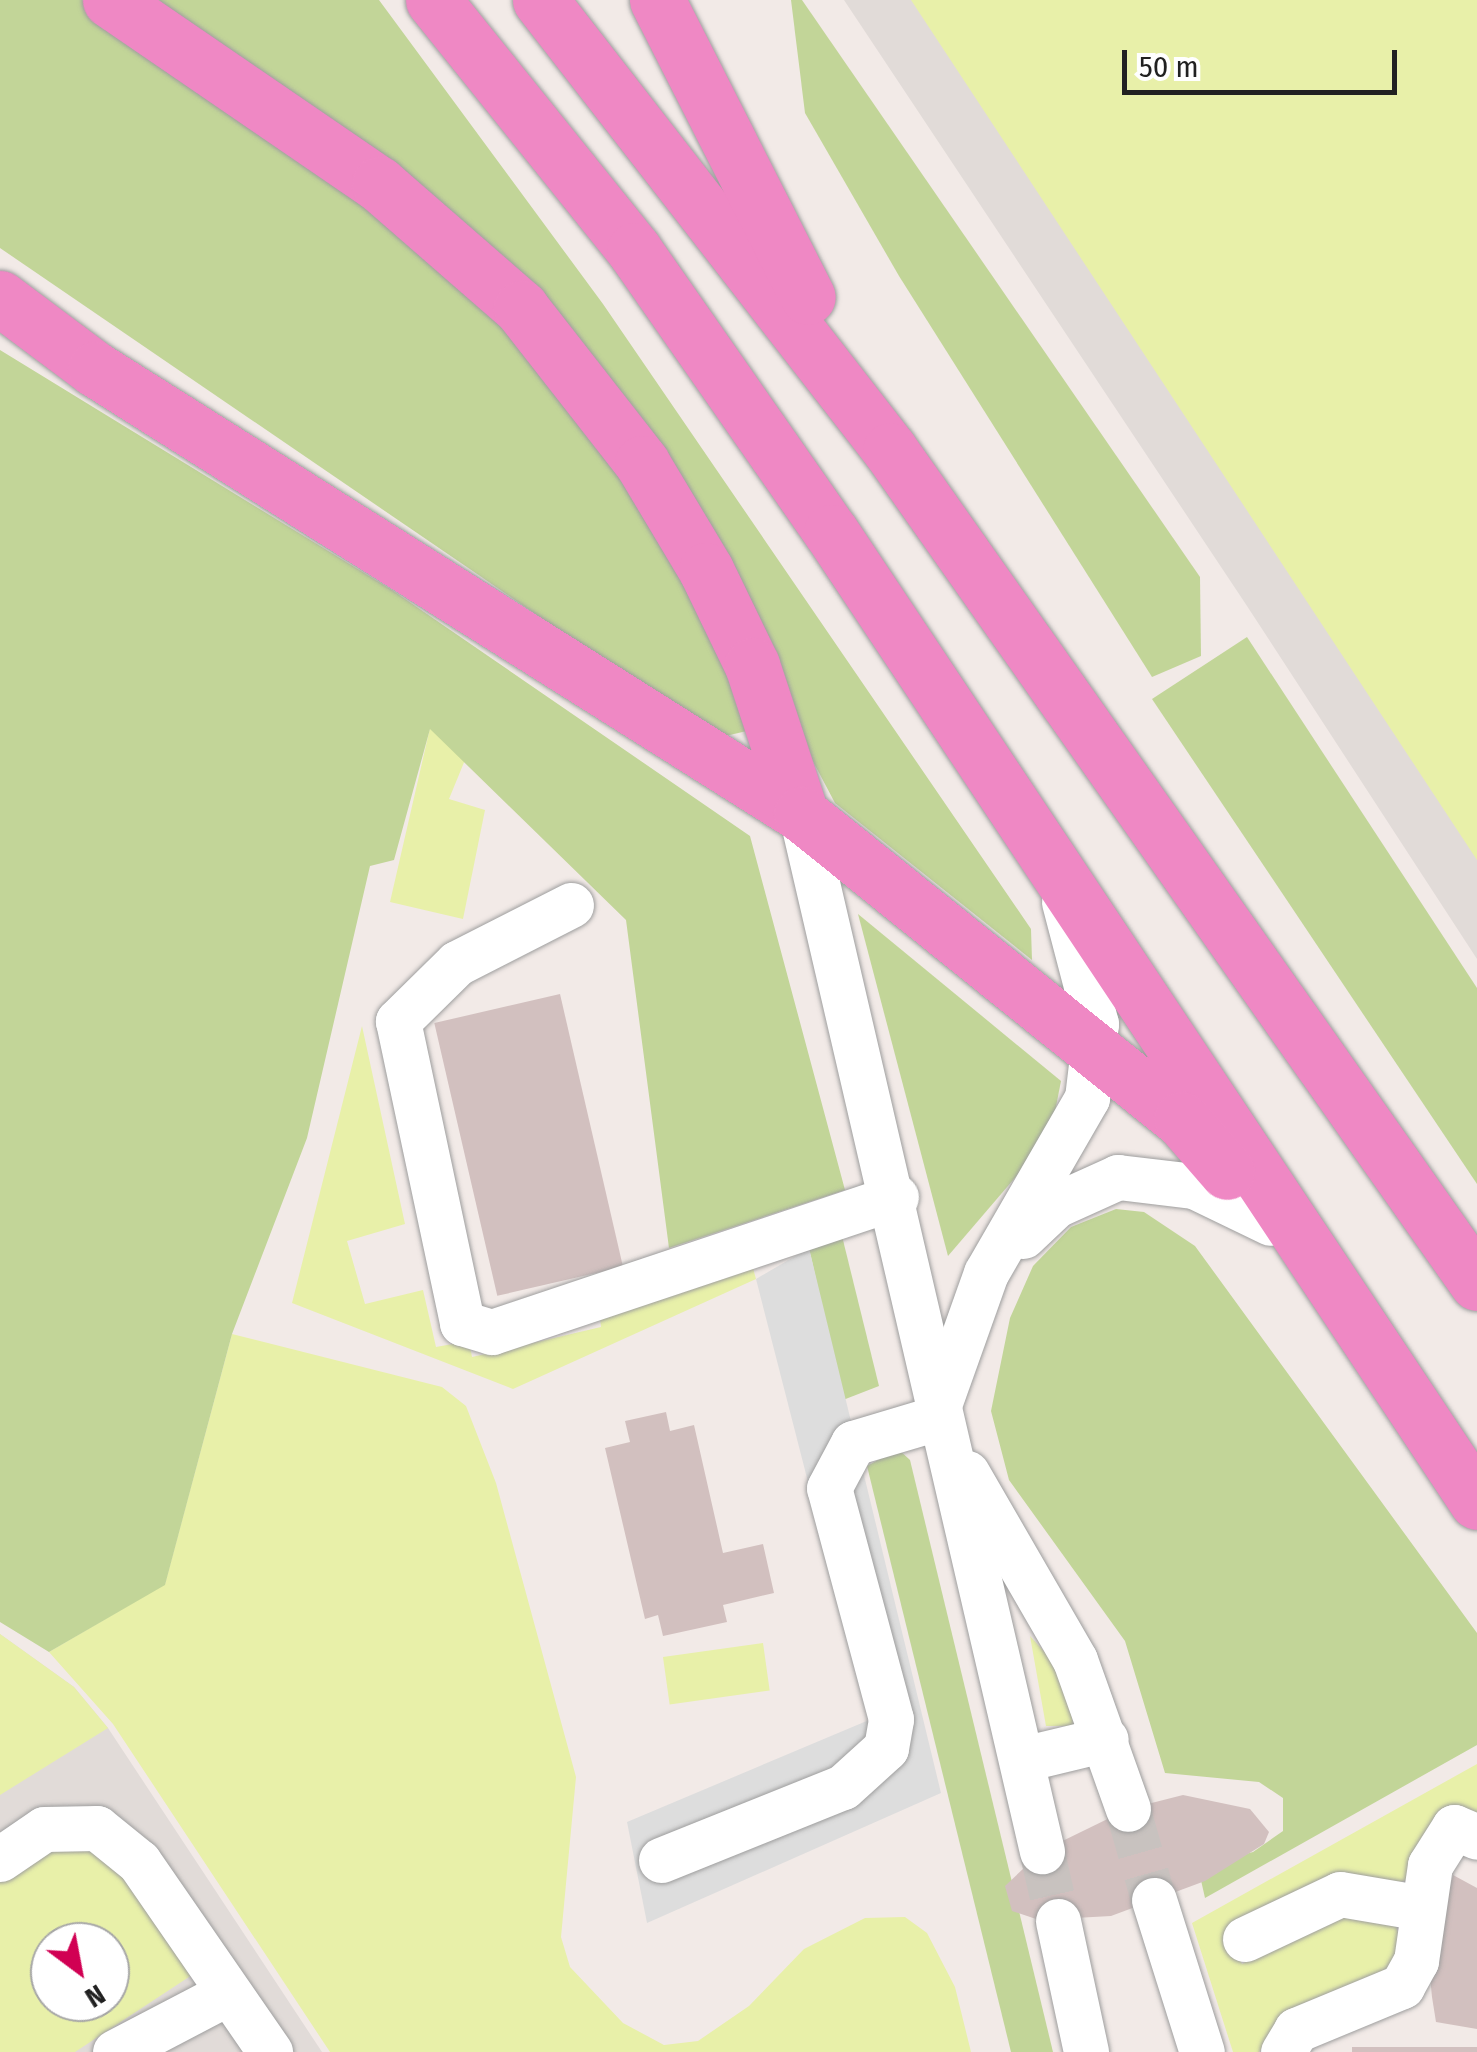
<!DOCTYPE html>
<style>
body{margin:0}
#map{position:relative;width:1477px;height:2052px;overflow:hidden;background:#f2eae7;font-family:"Fira Sans Condensed",sans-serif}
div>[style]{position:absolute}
.airport>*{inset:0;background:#e1dbd8}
.grass>*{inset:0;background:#e8f0a9;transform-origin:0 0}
.forest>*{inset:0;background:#c2d598}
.parking>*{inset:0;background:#ddd}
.building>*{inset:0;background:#d2c0bf;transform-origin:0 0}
.minor-tunnel>*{height:45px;margin-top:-22.5px;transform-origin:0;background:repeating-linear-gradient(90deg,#c8c2bf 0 45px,transparent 0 67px)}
.roads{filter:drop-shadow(0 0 2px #9e9e9e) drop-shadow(0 0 2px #9e9e9e)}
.minor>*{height:45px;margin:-22.5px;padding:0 22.5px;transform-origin:22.5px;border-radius:22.5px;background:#fff}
.highway>*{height:55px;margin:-27.5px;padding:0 27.5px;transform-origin:27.5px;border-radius:27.5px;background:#ef88c4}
span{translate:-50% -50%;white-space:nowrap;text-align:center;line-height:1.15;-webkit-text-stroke:8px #fff;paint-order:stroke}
.north{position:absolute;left:30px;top:1922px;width:100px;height:100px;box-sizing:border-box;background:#fff;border:2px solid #a6a6a6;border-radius:50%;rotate:148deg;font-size:28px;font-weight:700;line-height:40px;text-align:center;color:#212121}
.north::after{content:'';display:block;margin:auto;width:35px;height:45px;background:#d10053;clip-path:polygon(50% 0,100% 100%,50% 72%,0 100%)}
.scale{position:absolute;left:1122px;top:50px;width:275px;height:45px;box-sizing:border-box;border:5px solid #212121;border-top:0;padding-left:12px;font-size:30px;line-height:35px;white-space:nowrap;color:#212121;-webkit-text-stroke:8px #fff;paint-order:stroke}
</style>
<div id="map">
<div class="airport">
<div style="clip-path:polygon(844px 0,1477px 0,1477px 959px,1247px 606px)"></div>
<div style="clip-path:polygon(evenodd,0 1634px,74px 1687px,108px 1728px,322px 2052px,0 2052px,0 1634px,50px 1942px,110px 1942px,110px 2002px,50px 2002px,50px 1942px)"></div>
</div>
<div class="grass">
<div style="clip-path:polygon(911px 0,1477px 0,1477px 860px)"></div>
<div style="clip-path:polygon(430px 728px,465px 760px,449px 799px,485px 810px,463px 919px,390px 902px)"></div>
<div style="clip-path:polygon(362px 1026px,405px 1224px,347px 1241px,365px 1304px,423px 1290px,436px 1347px,469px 1341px,472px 1357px,601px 1327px,599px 1308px,750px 1257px,756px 1279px,513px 1389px,292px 1303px)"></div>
<div style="clip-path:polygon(232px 1334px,442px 1387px,466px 1406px,496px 1483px,576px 1777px,561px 1937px,570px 1967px,623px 2023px,664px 2045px,698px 2041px,749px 2006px,804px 1949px,865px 1918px,905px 1917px,927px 1933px,955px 1987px,971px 2052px,330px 2052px,113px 1724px,49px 1652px,165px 1584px)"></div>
<div style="clip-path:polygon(0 1634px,74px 1687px,108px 1728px,0 1795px)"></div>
<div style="clip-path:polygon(1030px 1636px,1061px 1670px,1074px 1726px,1046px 1726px)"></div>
<div style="left:763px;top:1643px;width:48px;height:101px;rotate:82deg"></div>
<div style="clip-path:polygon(1477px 1764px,1477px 1821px,1411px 1879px,1227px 1929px,1242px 1964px,1340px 1912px,1396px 1926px,1403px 1949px,1393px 1967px,1282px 2019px,1259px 2052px,1233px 2052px,1192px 1923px)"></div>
<div style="clip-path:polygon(evenodd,104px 1847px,198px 1971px,75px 2052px,0 2052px,0 1868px,21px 1854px,104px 1847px,50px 1942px,110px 1942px,110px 2002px,50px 2002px,50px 1942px)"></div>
</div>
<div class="forest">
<div style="clip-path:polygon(0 0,82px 0,413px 230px,530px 342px,693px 581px,751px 730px,717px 738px,0 248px)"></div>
<div style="clip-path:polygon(159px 0,379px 0,603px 304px,1031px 929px,1032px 960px,835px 803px,650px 453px)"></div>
<div style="clip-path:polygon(791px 0,802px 0,1200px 577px,1201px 656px,1152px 677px,899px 276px,805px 113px)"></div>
<div style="clip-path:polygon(0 350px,392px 590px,750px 836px,845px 1190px,669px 1248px,626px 920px,430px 729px,394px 860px,370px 866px,307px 1138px,232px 1334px,165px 1585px,49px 1652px,0 1622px)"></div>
<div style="clip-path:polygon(1247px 637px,1477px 988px,1477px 1184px,1152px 699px)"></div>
<div style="clip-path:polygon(858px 914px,1061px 1081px,1050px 1137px,948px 1256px)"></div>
<div style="clip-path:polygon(1116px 1209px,1144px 1212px,1195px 1246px,1477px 1633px,1477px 1745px,1205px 1898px,1198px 1867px,1253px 1852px,1283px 1831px,1283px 1798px,1259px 1782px,1165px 1773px,1125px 1641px,1009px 1480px,991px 1411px,1010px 1318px,1033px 1266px,1071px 1227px)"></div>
<div style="clip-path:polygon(842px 1236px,879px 1386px,843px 1400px,809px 1248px)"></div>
<div style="clip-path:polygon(898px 1449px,910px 1460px,1053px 2052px,1011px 2052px,867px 1466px)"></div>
</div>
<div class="parking">
<div style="clip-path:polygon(809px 1248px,941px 1793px,647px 1923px,627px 1822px,869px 1720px,756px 1279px)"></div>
</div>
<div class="building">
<div style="left:560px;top:994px;width:280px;height:129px;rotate:77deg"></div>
<div style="clip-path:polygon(666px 1412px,670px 1431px,694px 1425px,723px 1553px,763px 1544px,774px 1593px,723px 1605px,727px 1622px,663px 1636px,658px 1615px,645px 1619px,605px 1448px,630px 1442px,625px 1421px)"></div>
<div style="clip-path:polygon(1183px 1795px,1250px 1809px,1269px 1832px,1264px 1844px,1205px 1881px,1111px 1916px,1039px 1920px,1012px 1911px,1005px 1886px,1042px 1851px,1128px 1809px)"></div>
<div style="clip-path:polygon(1453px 1875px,1477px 1888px,1477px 2029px,1436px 2022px,1432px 1997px,1429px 1966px)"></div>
<div style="left:1352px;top:2047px;width:125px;height:14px"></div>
</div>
<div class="minor-tunnel">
<div style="left:1128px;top:1809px;width:95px;rotate:74.1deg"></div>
<div style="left:1042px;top:1851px;width:72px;rotate:77.1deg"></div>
</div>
<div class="roads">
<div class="minor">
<div style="left:801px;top:814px;width:1065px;rotate:76.92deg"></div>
<div style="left:571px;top:905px;width:128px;rotate:153deg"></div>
<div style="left:457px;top:963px;width:83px;rotate:135.5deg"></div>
<div style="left:398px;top:1021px;width:309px;rotate:78deg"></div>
<div style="left:462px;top:1323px;width:31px;rotate:17deg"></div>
<div style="left:492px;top:1332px;width:426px;rotate:-18.5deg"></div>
<div style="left:1023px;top:1236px;width:45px;rotate:-43.2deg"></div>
<div style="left:1056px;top:1205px;width:68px;rotate:-24.3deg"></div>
<div style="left:1118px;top:1177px;width:77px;rotate:6.8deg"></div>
<div style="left:1194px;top:1186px;width:85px;rotate:25.7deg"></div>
<div style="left:940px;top:1402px;width:137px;rotate:-70.4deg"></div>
<div style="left:986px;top:1273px;width:202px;rotate:-60deg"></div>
<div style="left:1087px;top:1098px;width:75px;rotate:-83.1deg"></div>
<div style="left:1096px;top:1024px;width:126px;rotate:-104.7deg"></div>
<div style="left:967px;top:1473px;width:216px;rotate:60deg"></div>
<div style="left:1075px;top:1660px;width:158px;rotate:70.4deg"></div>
<div style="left:1023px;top:1759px;width:85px;rotate:-13.5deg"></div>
<div style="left:0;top:1859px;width:53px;rotate:-34.3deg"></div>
<div style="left:44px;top:1829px;width:53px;rotate:-1.1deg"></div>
<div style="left:97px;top:1828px;width:54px;rotate:39deg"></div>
<div style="left:139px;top:1862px;width:231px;rotate:55.4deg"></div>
<div style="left:661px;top:1860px;width:196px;rotate:-21.9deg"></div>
<div style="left:843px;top:1787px;width:58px;rotate:-42.2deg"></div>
<div style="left:886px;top:1748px;width:29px;rotate:-80deg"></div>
<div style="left:891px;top:1719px;width:239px;rotate:-105deg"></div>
<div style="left:829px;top:1488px;width:51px;rotate:-61.9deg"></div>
<div style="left:853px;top:1443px;width:88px;rotate:-16.6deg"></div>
<div style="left:1154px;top:1900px;width:159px;rotate:72.5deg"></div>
<div style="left:1058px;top:1921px;width:134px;rotate:77.9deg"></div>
<div style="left:1245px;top:1939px;width:105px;rotate:-25.3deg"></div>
<div style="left:1340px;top:1894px;width:78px;rotate:9.6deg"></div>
<div style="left:115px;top:2052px;width:127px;rotate:-27.6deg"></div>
<div style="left:1283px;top:2052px;width:26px;rotate:-59deg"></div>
<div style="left:1296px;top:2030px;width:115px;rotate:-22.5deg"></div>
<div style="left:1402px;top:1986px;width:29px;rotate:-61deg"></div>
<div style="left:1416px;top:1961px;width:97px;rotate:-81.7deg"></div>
<div style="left:1430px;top:1865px;width:45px;rotate:-57.7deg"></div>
<div style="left:1454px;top:1827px;width:25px;rotate:23deg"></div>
</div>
<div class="highway">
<div style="left:110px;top:0;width:326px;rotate:34.4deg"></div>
<div style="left:379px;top:184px;width:189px;rotate:41.1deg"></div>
<div style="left:521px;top:308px;width:197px;rotate:52deg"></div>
<div style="left:642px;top:463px;width:125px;rotate:59.1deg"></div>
<div style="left:706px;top:570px;width:106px;rotate:64.2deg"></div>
<div style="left:752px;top:665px;width:157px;rotate:71.8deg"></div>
<div style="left:433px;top:0;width:321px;rotate:51.2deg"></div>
<div style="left:634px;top:250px;width:344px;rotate:55.1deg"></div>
<div style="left:831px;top:532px;width:1165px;rotate:56.34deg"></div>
<div style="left:540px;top:0;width:570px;rotate:52.13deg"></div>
<div style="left:890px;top:450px;width:1019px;rotate:54.83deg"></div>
<div style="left:657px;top:0;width:333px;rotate:63.1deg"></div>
<div style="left:0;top:298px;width:119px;rotate:36.8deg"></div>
<div style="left:95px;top:369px;width:835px;rotate:32.22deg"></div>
<div style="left:801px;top:814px;width:487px;rotate:38.8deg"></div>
<div style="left:1181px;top:1119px;width:70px;rotate:49deg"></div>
</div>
</div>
<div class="north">N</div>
<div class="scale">50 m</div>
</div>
